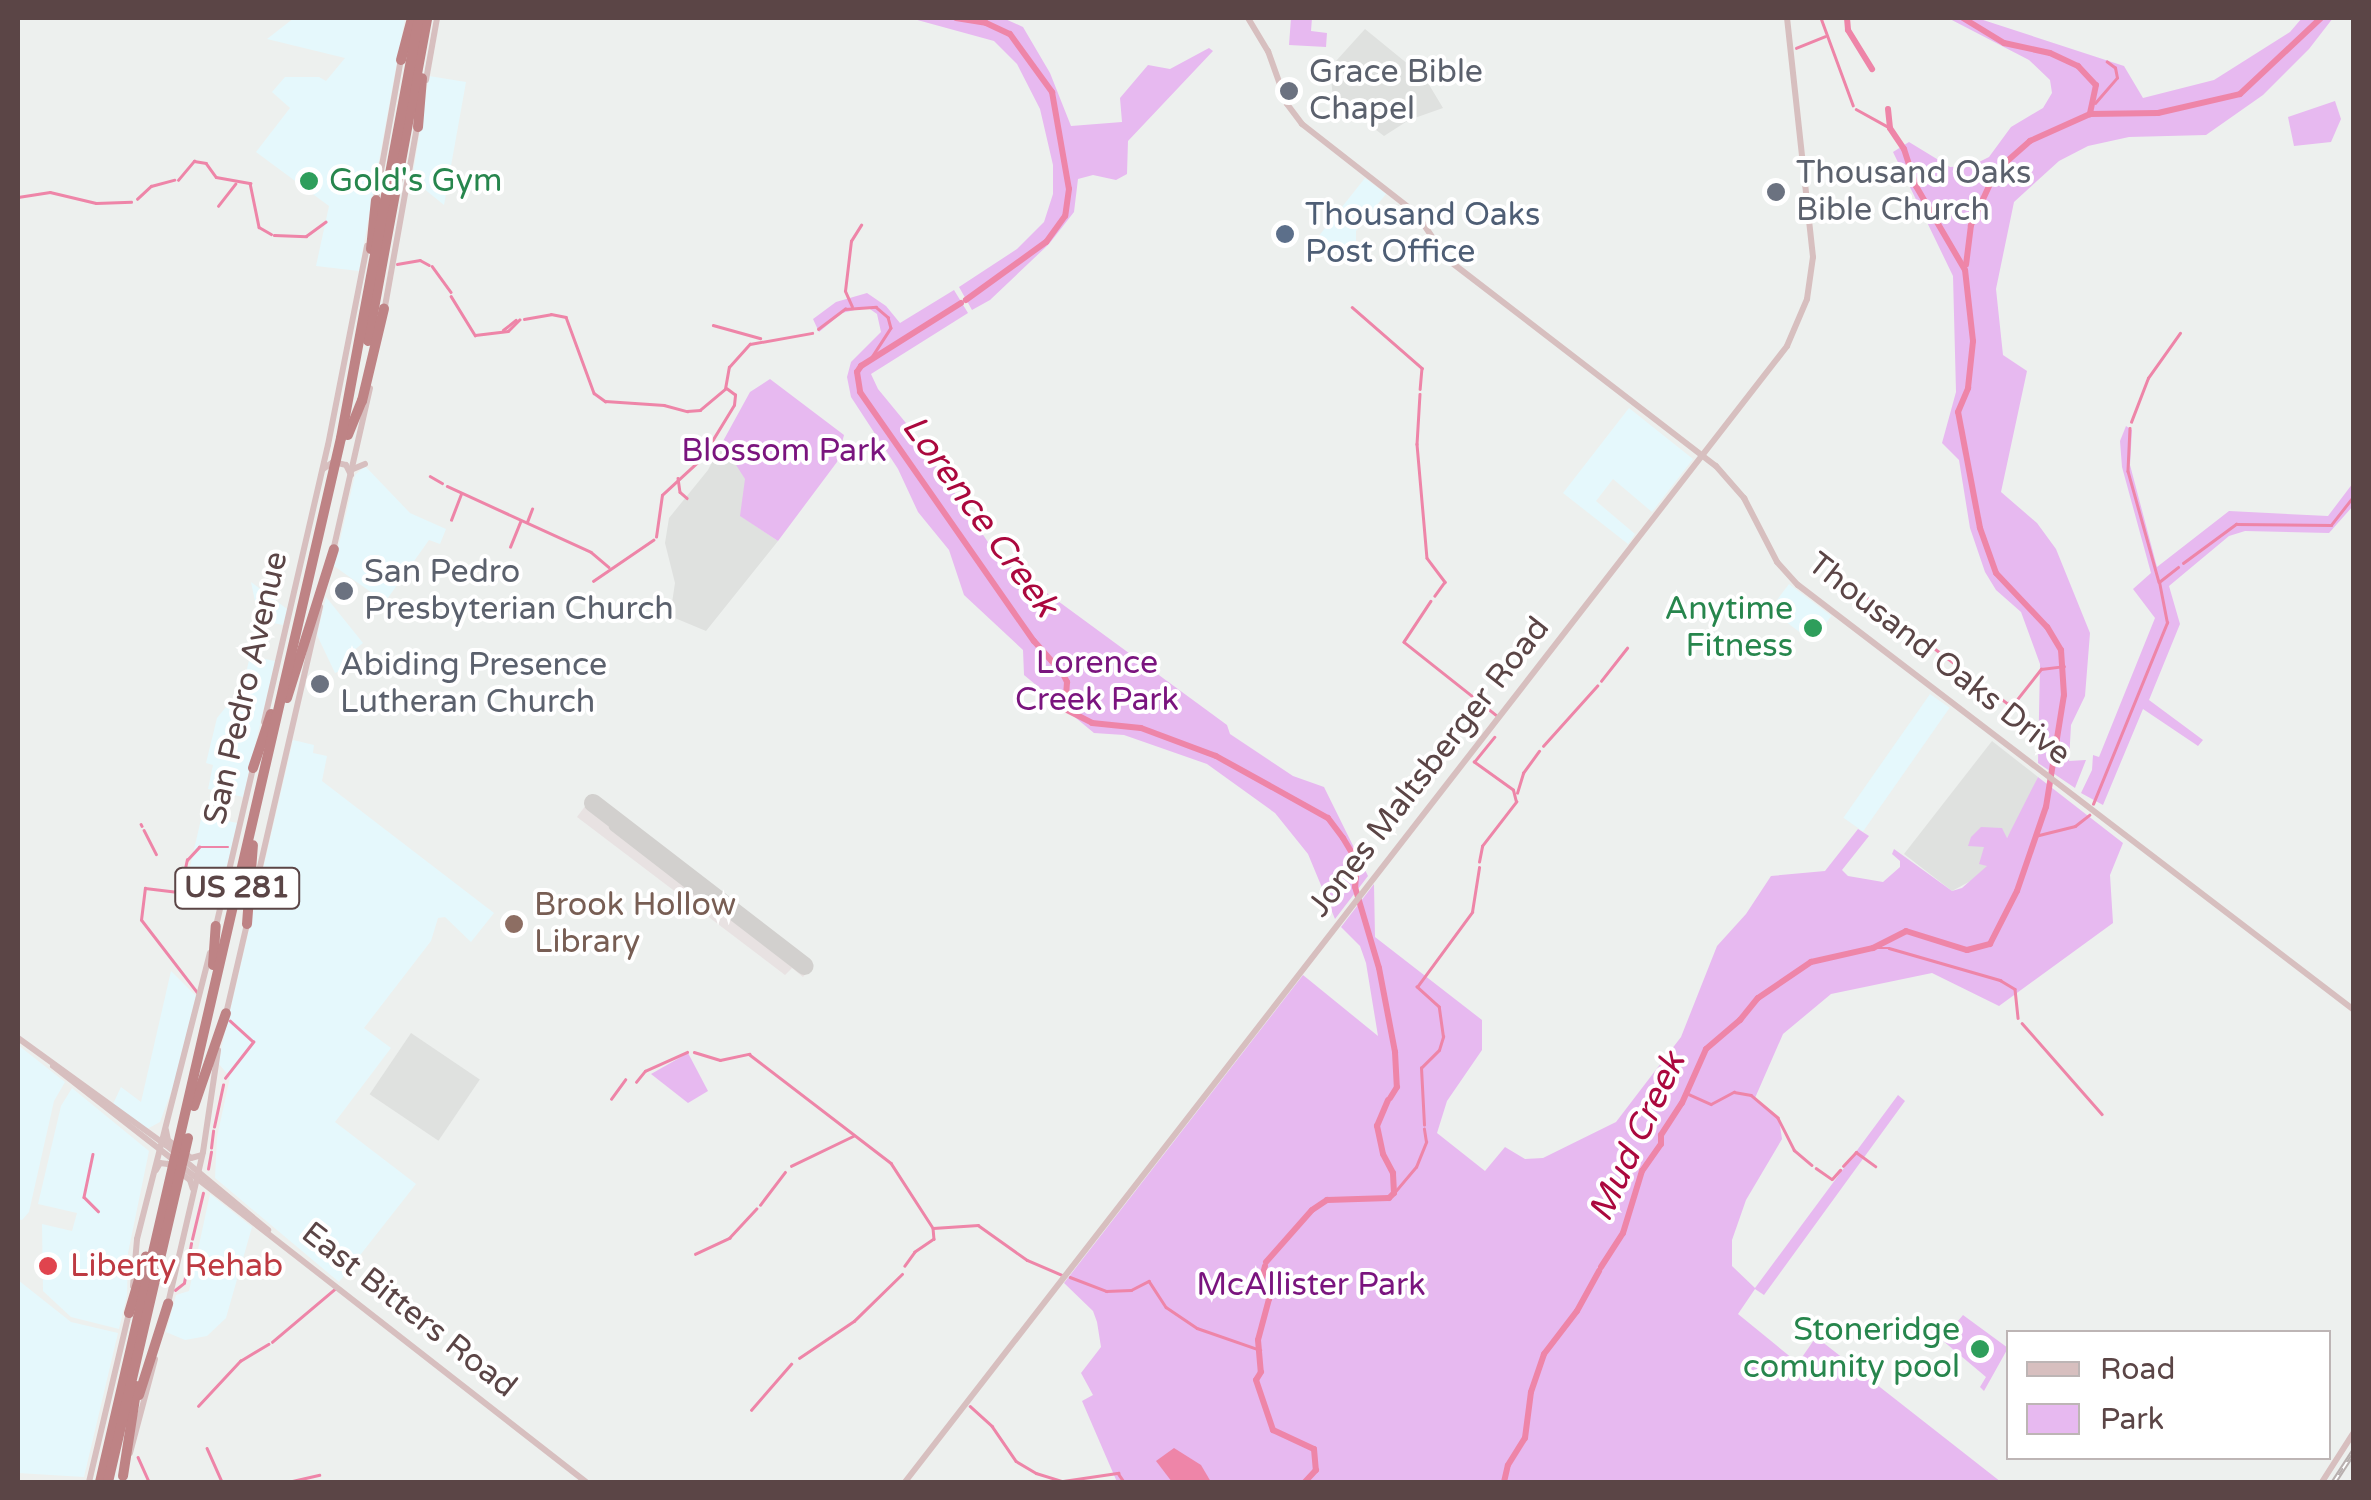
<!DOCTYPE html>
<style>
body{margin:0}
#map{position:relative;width:2371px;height:1500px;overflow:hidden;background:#edf0ee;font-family:"Varela Round",sans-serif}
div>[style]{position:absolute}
.commercial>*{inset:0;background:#e5f8fc;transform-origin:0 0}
.education>*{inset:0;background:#dfe1df;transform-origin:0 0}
.airport>*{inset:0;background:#e8e2e2}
.green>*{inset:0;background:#e7b9f0}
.water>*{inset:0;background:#ee85a8}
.stream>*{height:2.5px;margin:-1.25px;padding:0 1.25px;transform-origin:1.25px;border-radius:1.25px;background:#ee85a8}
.river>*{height:6px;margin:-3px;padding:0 3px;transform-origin:3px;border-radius:3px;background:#ee85a8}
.taxiway>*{height:8px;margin:-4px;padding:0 4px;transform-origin:4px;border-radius:4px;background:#d2d0ce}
.runway>*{height:18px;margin:-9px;padding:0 9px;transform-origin:9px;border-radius:9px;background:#d2d0ce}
.secondary>*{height:6px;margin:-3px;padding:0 3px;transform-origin:3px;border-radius:3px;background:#d7bfbf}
.highway>*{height:10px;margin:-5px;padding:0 5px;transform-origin:5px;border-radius:5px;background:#be8385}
.rail>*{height:6px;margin-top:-3px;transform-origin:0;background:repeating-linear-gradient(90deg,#fff 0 8px,#b8b0af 0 16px);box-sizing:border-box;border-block:2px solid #b8b0af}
.dots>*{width:28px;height:28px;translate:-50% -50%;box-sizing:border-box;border:5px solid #fff;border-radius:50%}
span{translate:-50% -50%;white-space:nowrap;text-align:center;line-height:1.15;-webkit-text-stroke:8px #fff;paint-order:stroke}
.shield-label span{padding:2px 8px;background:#fff;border:2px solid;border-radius:8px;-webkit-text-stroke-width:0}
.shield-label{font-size:30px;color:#5b4546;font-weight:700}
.worship-label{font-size:32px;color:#5b616d}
.left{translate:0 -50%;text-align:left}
.leisure-label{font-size:32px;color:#27864d}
.right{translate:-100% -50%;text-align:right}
.service-label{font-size:32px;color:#4e5e75}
.park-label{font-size:32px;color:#7a147e}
.street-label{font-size:32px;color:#5b4546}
.education-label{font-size:32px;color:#785e54}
.health-label{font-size:32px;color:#be3a42}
.water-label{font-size:35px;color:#ab083e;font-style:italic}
.frame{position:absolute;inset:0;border:20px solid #5b4546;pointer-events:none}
.legend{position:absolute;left:2006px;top:1330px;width:325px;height:130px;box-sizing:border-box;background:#fff;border:2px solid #bdb5b5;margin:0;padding:12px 18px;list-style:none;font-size:30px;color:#5b4546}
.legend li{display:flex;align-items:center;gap:20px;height:50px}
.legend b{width:50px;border:2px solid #bdb5b5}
</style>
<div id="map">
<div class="commercial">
<div style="clip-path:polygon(294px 18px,405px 18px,359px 271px,316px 266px,329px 206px,256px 152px,290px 108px,272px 92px,285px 77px,319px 77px,326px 81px,345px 58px,267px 39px)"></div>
<div style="clip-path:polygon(429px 76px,466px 82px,444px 205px,412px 179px)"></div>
<div style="clip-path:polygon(1365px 178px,1386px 194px,1356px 231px,1356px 245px,1345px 259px,1318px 237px)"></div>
<div style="clip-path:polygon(1629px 408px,1693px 459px,1652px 512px,1613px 479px,1596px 501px,1635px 534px,1628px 544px,1563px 493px)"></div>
<div style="clip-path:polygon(365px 466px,410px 513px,446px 529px,440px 544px,429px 540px,385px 602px,334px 566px,355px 475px)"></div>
<div style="clip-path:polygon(251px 582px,287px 609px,283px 625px,259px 620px)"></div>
<div style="left:1789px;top:584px;width:53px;height:32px;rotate:37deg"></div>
<div style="clip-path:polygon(326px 597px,363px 643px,352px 652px,348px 668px,335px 673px,317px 635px)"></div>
<div style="clip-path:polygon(250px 656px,275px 661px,243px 797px,208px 789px,213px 765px,206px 763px,217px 718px,243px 686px)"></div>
<div style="left:1930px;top:694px;width:24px;height:151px;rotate:35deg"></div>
<div style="clip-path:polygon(293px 740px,314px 745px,313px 753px,327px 756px,322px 781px,494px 913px,471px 942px,445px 917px,438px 918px,431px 941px,364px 1028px,391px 1048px,335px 1122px,416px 1184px,339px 1282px,215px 1178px,217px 1137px,230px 1077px,218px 1063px)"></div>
<div style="left:202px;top:815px;width:36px;height:83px;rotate:13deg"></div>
<div style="clip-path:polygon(171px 971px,196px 996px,173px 1087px,160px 1122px,147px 1129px,113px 1104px,121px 1087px,141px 1102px)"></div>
<div style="clip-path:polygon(18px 1045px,65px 1082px,54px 1101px,29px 1212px,22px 1220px,18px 1219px)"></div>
<div style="clip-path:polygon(72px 1088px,149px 1151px,128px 1253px,127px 1295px,119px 1329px,71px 1317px,43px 1291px,42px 1224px,72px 1231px,77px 1213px,38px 1204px,61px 1106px)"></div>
<div style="clip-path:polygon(210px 1194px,252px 1227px,226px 1318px,207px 1336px,185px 1340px,166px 1332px,176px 1295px,189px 1291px)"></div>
<div style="clip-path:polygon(18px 1280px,71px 1322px,118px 1333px,84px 1477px,18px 1473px)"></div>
</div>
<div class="education">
<div style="clip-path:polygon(1365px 29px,1425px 78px,1443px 108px,1409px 120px,1384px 136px,1333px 97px,1331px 79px,1336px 61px)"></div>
<div style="clip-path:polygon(722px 443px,746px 479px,741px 516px,778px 541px,706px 631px,670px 616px,675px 583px,665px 543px,669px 518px,708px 470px)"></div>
<div style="clip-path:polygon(1992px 741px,2038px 777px,2021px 816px,1992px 861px,1978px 877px,1952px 891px,1904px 854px)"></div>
<div style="left:411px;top:1033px;width:83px;height:74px;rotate:34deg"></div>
</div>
<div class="airport">
<div style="clip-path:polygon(592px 797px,812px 965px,803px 977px,792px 968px,785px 975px,577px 817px)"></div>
</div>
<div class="green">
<div style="clip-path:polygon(910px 18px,1003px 18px,1023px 27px,1050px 73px,1071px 126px,1122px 122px,1120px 98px,1148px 65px,1170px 69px,1209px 48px,1213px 51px,1128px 141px,1127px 174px,1116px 180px,1093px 175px,1078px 179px,1074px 212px,1049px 244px,990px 300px,972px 310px,959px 287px,1017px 249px,1044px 222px,1053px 194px,1053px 165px,1040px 109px,1017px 64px,994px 41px)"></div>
<div style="clip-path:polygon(1291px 18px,1312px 18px,1311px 31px,1327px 33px,1326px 47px,1289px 45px)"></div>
<div style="clip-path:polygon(1948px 18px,1977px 18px,2124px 66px,2143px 98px,2214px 80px,2290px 32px,2302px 18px,2333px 18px,2309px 49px,2263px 95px,2206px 135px,2129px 137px,2088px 146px,2059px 161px,2014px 202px,1996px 289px,2003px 355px,2027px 371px,2001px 492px,2037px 523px,2056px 549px,2090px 633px,2085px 696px,2071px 725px,2069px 761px,2086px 760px,2075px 788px,2038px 763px,2040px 664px,2021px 612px,1996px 590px,1985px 572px,1970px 528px,1959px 460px,1942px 443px,1956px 392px,1953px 276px,1893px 152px,1909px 142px,1950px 167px,1971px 166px,1989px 157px,2011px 127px,2043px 108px,2052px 93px,2050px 80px,2029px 60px)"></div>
<div style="clip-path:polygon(2335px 101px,2341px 119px,2331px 142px,2294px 146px,2288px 117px)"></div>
<div style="clip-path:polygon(954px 290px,968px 313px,871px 374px,878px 389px,915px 434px,998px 557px,1227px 725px,1230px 734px,1293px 776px,1324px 787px,1368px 876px,1335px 919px,1308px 854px,1275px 813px,1207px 764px,1124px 735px,1094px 733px,1024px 675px,1023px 650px,964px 595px,949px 550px,918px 512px,898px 469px,851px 397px,847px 377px,851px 362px,881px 332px,877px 314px,867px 307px,842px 313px,819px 332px,813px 319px,836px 302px,867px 293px,886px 306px,900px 323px)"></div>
<div style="clip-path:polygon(770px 379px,844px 435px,837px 462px,778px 541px,740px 516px,745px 479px,722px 443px,750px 392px)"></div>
<div style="clip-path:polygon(2126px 426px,2132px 430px,2130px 465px,2157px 567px,2229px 511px,2328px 516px,2353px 483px,2353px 506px,2329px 533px,2245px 531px,2229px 536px,2169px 586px,2180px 624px,2149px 700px,2203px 740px,2198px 746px,2143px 709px,2103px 805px,2081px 793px,2092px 770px,2093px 755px,2099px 757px,2155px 618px,2133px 589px,2151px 573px,2122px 467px,2120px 441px)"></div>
<div style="clip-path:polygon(2038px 777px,2123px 843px,2110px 875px,2113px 923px,1999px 1006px,1932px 973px,1831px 994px,1783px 1034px,1755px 1098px,1779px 1119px,1782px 1139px,1746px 1200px,1732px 1240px,1732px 1266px,1755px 1288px,1898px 1095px,1905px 1101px,1764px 1295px,1755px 1289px,1738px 1314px,1798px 1363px,1816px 1337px,2001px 1482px,1117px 1482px,1082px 1401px,1093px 1395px,1081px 1373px,1101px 1347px,1097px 1322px,1093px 1311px,1064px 1283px,1303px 975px,1378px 1036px,1366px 963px,1360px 946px,1341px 927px,1374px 884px,1375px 937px,1482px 1020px,1482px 1050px,1447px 1101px,1437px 1133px,1485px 1171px,1505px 1147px,1525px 1159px,1543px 1158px,1616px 1122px,1681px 1037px,1717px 946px,1746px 914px,1771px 876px,1825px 871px,1858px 829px,1869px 836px,1842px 870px,1848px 876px,1883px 882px,1900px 867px,1900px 861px,1892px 854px,1894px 849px,1952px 891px,1962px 888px,1987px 866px,1979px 864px,1984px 847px,1968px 846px,1971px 837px,1981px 827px,2002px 828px,2007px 838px)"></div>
<div style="clip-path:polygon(688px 1053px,708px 1091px,688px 1103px,651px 1074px)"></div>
<div style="clip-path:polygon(1963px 1315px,2008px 1348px,1984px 1391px,1980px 1387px,1986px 1377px,1942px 1340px)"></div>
</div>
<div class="water">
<div style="clip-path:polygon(1174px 1448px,1201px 1465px,1211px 1482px,1172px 1482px,1156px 1461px)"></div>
</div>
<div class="stream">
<div style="left:1821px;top:18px;width:93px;rotate:69.8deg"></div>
<div style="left:1796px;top:48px;width:31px;rotate:-22deg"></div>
<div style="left:2095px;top:103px;width:33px;rotate:-49deg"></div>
<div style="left:2117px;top:78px;width:10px;rotate:-101deg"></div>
<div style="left:2115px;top:68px;width:10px;rotate:-143deg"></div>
<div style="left:1856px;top:109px;width:39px;rotate:29deg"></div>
<div style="left:178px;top:180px;width:25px;rotate:-50deg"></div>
<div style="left:194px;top:161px;width:12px;rotate:9deg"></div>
<div style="left:206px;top:163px;width:17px;rotate:54deg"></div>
<div style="left:216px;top:177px;width:35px;rotate:10deg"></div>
<div style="left:250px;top:183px;width:45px;rotate:78.4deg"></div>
<div style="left:259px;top:227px;width:14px;rotate:30deg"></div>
<div style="left:18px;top:197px;width:32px;rotate:-9deg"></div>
<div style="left:50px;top:192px;width:47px;rotate:13.4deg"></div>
<div style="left:96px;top:203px;width:35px;rotate:-2deg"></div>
<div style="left:137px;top:199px;width:19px;rotate:-43deg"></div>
<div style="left:151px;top:186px;width:24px;rotate:-15deg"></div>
<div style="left:218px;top:206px;width:28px;rotate:-52deg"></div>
<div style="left:274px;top:235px;width:32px;rotate:2deg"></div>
<div style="left:306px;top:236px;width:24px;rotate:-36deg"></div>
<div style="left:397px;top:264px;width:23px;rotate:-10deg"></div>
<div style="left:420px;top:260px;width:10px;rotate:29deg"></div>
<div style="left:432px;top:266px;width:32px;rotate:54deg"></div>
<div style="left:451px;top:296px;width:46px;rotate:58.4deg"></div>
<div style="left:475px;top:335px;width:33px;rotate:-7deg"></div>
<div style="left:508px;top:331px;width:16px;rotate:-45deg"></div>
<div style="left:852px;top:307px;width:17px;rotate:-114deg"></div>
<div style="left:845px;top:291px;width:50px;rotate:-83.2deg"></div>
<div style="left:851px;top:241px;width:19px;rotate:-58deg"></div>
<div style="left:1352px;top:307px;width:93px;rotate:41.1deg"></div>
<div style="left:1422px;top:368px;width:21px;rotate:95deg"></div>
<div style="left:524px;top:319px;width:27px;rotate:-10deg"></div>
<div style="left:551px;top:314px;width:15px;rotate:11deg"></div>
<div style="left:566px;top:317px;width:81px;rotate:69.8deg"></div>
<div style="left:594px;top:393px;width:14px;rotate:36deg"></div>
<div style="left:605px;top:401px;width:59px;rotate:3.9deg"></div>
<div style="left:664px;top:405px;width:24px;rotate:15deg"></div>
<div style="left:687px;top:411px;width:13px;rotate:-4deg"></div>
<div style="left:700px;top:410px;width:33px;rotate:-40deg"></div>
<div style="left:725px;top:389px;width:22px;rotate:-80deg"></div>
<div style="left:729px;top:367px;width:31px;rotate:-48deg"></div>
<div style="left:750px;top:344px;width:63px;rotate:-10.1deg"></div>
<div style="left:713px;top:325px;width:49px;rotate:15.5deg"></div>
<div style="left:818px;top:329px;width:34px;rotate:-37deg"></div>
<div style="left:845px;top:309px;width:31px;rotate:-4deg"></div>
<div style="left:876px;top:307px;width:16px;rotate:40deg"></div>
<div style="left:888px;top:317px;width:11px;rotate:75deg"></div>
<div style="left:891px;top:328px;width:37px;rotate:123deg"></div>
<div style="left:503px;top:330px;width:16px;rotate:-38deg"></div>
<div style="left:1420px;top:394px;width:50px;rotate:93.4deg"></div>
<div style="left:1417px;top:444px;width:114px;rotate:85deg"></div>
<div style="left:1427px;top:558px;width:30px;rotate:53deg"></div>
<div style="left:1445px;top:582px;width:17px;rotate:126deg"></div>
<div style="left:2131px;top:422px;width:47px;rotate:-68.9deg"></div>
<div style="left:2148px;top:378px;width:55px;rotate:-54.6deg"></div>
<div style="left:2130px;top:428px;width:43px;rotate:92.7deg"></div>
<div style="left:2128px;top:471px;width:115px;rotate:74.4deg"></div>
<div style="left:430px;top:476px;width:14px;rotate:30deg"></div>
<div style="left:678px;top:478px;width:14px;rotate:82deg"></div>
<div style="left:680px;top:492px;width:9px;rotate:41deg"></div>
<div style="left:447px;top:486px;width:158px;rotate:24.6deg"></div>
<div style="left:591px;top:552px;width:23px;rotate:40deg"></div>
<div style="left:451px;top:520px;width:28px;rotate:-69deg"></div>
<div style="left:527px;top:522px;width:14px;rotate:-69deg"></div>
<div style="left:656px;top:537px;width:42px;rotate:-81.9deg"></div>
<div style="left:662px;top:495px;width:53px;rotate:-42.7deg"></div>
<div style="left:701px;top:459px;width:63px;rotate:-58.6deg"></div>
<div style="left:734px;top:405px;width:10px;rotate:-84deg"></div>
<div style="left:735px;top:395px;width:10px;rotate:-143deg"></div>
<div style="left:510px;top:547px;width:27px;rotate:-68deg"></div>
<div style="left:2183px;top:563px;width:66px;rotate:-36.3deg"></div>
<div style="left:2236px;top:524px;width:95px;rotate:0.6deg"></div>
<div style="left:2331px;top:525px;width:37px;rotate:-52deg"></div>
<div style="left:593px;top:581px;width:73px;rotate:-34.3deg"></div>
<div style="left:1853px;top:587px;width:193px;rotate:37deg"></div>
<div style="left:2007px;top:703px;width:8px;rotate:-7deg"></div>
<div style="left:2015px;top:702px;width:42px;rotate:-51.8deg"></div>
<div style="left:2041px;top:669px;width:23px;rotate:-7deg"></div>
<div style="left:1431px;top:601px;width:49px;rotate:123.4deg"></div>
<div style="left:1404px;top:642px;width:117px;rotate:38.4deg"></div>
<div style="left:1601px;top:681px;width:42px;rotate:-51.8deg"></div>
<div style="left:1543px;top:746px;width:81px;rotate:-48deg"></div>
<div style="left:1517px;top:793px;width:21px;rotate:-73deg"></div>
<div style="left:1523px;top:773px;width:27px;rotate:-54deg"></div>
<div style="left:2093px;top:804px;width:196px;rotate:-67.8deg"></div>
<div style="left:2167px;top:623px;width:42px;rotate:-101deg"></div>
<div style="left:2159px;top:582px;width:24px;rotate:-38deg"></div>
<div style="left:141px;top:824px;width:2px;rotate:63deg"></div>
<div style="left:144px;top:830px;width:27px;rotate:63deg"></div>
<div style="left:2035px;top:836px;width:41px;rotate:-14deg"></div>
<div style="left:2075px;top:826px;width:18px;rotate:-38deg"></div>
<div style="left:1479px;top:862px;width:16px;rotate:-79deg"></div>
<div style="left:1482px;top:846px;width:56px;rotate:-52.3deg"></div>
<div style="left:1516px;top:802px;width:12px;rotate:-104deg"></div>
<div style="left:1513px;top:790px;width:48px;rotate:-144.3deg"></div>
<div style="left:1474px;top:762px;width:32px;rotate:-51deg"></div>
<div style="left:1873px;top:948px;width:16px"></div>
<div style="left:1889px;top:948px;width:116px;rotate:16.1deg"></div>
<div style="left:2000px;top:980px;width:17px;rotate:31deg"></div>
<div style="left:2015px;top:989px;width:29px;rotate:84deg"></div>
<div style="left:198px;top:994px;width:93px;rotate:-127.6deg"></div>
<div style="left:141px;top:920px;width:32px;rotate:-83deg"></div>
<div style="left:145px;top:888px;width:35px;rotate:7deg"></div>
<div style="left:180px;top:892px;width:33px;rotate:-78deg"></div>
<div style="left:187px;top:860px;width:18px;rotate:-47deg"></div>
<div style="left:199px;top:847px;width:29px"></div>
<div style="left:2022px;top:1023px;width:121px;rotate:48.7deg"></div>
<div style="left:694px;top:1052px;width:27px;rotate:17deg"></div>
<div style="left:720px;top:1060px;width:30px;rotate:-12deg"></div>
<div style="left:749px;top:1054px;width:179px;rotate:37.5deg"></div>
<div style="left:891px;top:1163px;width:77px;rotate:57.1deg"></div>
<div style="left:933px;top:1228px;width:11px;rotate:85deg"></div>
<div style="left:934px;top:1239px;width:23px;rotate:146deg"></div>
<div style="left:915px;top:1252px;width:17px;rotate:126deg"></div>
<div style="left:225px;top:1078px;width:46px;rotate:-52.1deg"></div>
<div style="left:253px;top:1042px;width:31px;rotate:-138deg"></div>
<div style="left:636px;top:1082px;width:14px;rotate:-51deg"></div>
<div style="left:645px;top:1071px;width:46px;rotate:-24.3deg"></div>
<div style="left:1686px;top:1093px;width:27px;rotate:24deg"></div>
<div style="left:1711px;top:1104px;width:26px;rotate:-28deg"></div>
<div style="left:1734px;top:1092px;width:17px;rotate:10deg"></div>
<div style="left:1751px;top:1095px;width:35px;rotate:40deg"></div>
<div style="left:1778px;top:1118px;width:36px;rotate:63deg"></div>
<div style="left:1794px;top:1150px;width:23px;rotate:40deg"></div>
<div style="left:611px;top:1099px;width:24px;rotate:-54deg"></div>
<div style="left:1424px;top:1125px;width:57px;rotate:-93deg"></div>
<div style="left:1421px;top:1068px;width:25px;rotate:-45deg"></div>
<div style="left:1439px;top:1050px;width:14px;rotate:-73deg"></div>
<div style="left:1443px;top:1037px;width:30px;rotate:-98deg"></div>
<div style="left:1439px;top:1007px;width:30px;rotate:-138deg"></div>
<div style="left:1417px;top:987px;width:93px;rotate:-53.7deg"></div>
<div style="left:1472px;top:912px;width:45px;rotate:-81deg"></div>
<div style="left:214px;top:1127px;width:43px;rotate:-77.9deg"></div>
<div style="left:211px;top:1148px;width:17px;rotate:-83deg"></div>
<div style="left:93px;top:1154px;width:44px;rotate:101.8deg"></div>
<div style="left:84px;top:1197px;width:20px;rotate:45deg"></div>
<div style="left:791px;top:1166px;width:69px;rotate:-25.8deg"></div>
<div style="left:1843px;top:1166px;width:19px;rotate:-47deg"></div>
<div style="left:1856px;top:1152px;width:24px;rotate:36deg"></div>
<div style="left:1816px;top:1168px;width:19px;rotate:35deg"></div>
<div style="left:1832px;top:1179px;width:12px;rotate:-48deg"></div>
<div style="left:208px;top:1169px;width:17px;rotate:-80deg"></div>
<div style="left:1394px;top:1193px;width:34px;rotate:-50deg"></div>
<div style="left:1416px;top:1167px;width:27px;rotate:-68deg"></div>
<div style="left:1426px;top:1142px;width:13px;rotate:-99deg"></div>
<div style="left:760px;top:1205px;width:41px;rotate:-52.9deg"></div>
<div style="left:933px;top:1228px;width:45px;rotate:-3.8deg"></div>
<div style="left:978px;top:1225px;width:60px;rotate:35.5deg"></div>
<div style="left:1027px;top:1260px;width:38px;rotate:23deg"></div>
<div style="left:192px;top:1239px;width:47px;rotate:-76.6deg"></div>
<div style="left:695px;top:1254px;width:38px;rotate:-25deg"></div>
<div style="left:729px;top:1238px;width:40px;rotate:-47deg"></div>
<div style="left:1070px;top:1277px;width:39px;rotate:21deg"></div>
<div style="left:1106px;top:1291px;width:25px;rotate:-2deg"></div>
<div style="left:1131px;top:1290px;width:20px;rotate:-27deg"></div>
<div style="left:1149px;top:1281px;width:31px;rotate:57deg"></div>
<div style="left:1166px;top:1307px;width:37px;rotate:34deg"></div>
<div style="left:1197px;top:1328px;width:67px;rotate:19.2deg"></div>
<div style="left:175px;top:1290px;width:11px;rotate:-38deg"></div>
<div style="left:184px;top:1283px;width:40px;rotate:-80deg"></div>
<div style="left:272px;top:1342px;width:84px;rotate:-40.2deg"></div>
<div style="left:799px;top:1358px;width:66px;rotate:-33.9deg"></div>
<div style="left:854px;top:1321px;width:67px;rotate:-44.4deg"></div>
<div style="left:198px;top:1406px;width:62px;rotate:-47deg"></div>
<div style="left:240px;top:1361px;width:33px;rotate:-31deg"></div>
<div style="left:970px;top:1406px;width:30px;rotate:42deg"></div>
<div style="left:992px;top:1426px;width:42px;rotate:55.6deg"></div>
<div style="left:1016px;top:1461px;width:23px;rotate:31deg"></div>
<div style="left:1036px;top:1473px;width:28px;rotate:17deg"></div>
<div style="left:1063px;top:1481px;width:56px;rotate:-8.3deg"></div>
<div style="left:1118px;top:1473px;width:11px;rotate:56deg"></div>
<div style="left:751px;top:1410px;width:61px;rotate:-49deg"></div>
<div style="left:207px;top:1448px;width:37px;rotate:66deg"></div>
<div style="left:138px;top:1457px;width:27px;rotate:66deg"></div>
<div style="left:288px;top:1482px;width:32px;rotate:-13deg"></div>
</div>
<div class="river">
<div style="left:956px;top:18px;width:30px;rotate:9deg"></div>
<div style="left:986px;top:23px;width:26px;rotate:25deg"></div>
<div style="left:1010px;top:34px;width:72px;rotate:54.1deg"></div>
<div style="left:1052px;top:92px;width:98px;rotate:80.1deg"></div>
<div style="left:1069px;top:189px;width:27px;rotate:98deg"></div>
<div style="left:1065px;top:216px;width:32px;rotate:126deg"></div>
<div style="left:1046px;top:242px;width:99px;rotate:144.1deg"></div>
<div style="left:1847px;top:18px;width:12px;rotate:85deg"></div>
<div style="left:1848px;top:30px;width:46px;rotate:58.4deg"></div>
<div style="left:1963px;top:18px;width:48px;rotate:31.4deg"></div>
<div style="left:2004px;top:43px;width:47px;rotate:12.3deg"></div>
<div style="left:2050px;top:53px;width:31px;rotate:25deg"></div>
<div style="left:2078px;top:66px;width:26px;rotate:47deg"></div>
<div style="left:2096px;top:85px;width:30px;rotate:102deg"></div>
<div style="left:2090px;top:114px;width:66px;rotate:155.8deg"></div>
<div style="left:2030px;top:141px;width:45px;rotate:138.6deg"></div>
<div style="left:1996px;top:171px;width:60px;rotate:114.8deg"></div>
<div style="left:1971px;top:225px;width:40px;rotate:97.1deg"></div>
<div style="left:2090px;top:114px;width:68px;rotate:-0.8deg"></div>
<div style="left:2158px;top:113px;width:84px;rotate:-13deg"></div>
<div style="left:2240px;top:94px;width:111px;rotate:-43.2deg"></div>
<div style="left:961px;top:303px;width:118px;rotate:147.8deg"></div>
<div style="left:861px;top:366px;width:7px;rotate:124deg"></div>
<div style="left:857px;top:372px;width:20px;rotate:81deg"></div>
<div style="left:860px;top:392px;width:304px;rotate:55.1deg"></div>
<div style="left:1034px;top:641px;width:44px;rotate:48.7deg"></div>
<div style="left:1063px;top:674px;width:9px;rotate:63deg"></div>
<div style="left:1067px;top:682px;width:27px;rotate:94deg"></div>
<div style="left:1065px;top:709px;width:30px;rotate:27deg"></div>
<div style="left:1092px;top:723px;width:49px;rotate:5.8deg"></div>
<div style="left:1141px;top:728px;width:80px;rotate:20.5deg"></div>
<div style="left:1216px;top:756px;width:128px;rotate:29deg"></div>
<div style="left:1328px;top:818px;width:25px;rotate:53deg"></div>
<div style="left:1343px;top:838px;width:27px;rotate:59deg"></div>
<div style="left:1357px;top:861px;width:26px;rotate:94deg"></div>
<div style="left:1355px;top:887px;width:84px;rotate:73.5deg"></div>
<div style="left:1379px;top:968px;width:86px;rotate:79.2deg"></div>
<div style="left:1395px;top:1052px;width:35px;rotate:87deg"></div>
<div style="left:1397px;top:1087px;width:13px;rotate:122deg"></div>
<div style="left:1266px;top:1262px;width:69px;rotate:-48.5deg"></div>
<div style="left:1312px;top:1210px;width:18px;rotate:-34deg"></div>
<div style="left:1327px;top:1200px;width:62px;rotate:-1.8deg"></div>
<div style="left:1389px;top:1198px;width:7px;rotate:-45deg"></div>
<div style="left:1394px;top:1193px;width:20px;rotate:-93deg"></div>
<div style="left:1393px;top:1173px;width:21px;rotate:-118deg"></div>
<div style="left:1383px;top:1154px;width:29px;rotate:-102deg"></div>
<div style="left:1377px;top:1126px;width:28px;rotate:-67deg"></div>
<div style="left:1265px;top:1266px;width:16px;rotate:104deg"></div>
<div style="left:1261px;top:1282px;width:19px;rotate:65deg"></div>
<div style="left:1269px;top:1299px;width:42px;rotate:105deg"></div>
<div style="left:1258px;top:1340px;width:32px;rotate:85deg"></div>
<div style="left:1261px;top:1372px;width:9px;rotate:122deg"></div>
<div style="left:1256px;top:1380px;width:53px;rotate:71.2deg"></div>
<div style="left:1273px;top:1430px;width:45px;rotate:24.9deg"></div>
<div style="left:1314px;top:1449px;width:21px;rotate:85deg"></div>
<div style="left:1316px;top:1470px;width:16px;rotate:133deg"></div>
<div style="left:1601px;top:1267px;width:40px;rotate:-57.1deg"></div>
<div style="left:1623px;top:1233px;width:65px;rotate:-73deg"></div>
<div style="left:1642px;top:1171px;width:33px;rotate:-55deg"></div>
<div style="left:1661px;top:1144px;width:9px;rotate:-90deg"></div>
<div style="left:1661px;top:1135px;width:38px;rotate:-57deg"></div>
<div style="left:1682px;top:1103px;width:59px;rotate:-66deg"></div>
<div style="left:1706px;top:1049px;width:45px;rotate:-40.5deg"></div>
<div style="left:1740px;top:1020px;width:28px;rotate:-51deg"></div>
<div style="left:1758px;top:998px;width:64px;rotate:-34.2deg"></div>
<div style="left:1811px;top:962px;width:64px;rotate:-12.7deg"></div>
<div style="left:1873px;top:948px;width:37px;rotate:-27deg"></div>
<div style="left:1906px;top:931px;width:64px;rotate:17.3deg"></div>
<div style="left:1967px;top:950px;width:24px;rotate:-15deg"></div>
<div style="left:1990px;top:944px;width:59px;rotate:-63deg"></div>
<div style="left:2017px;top:891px;width:89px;rotate:-71deg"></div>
<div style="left:2046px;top:807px;width:113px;rotate:-80.9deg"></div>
<div style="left:2064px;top:695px;width:45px;rotate:-93.8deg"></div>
<div style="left:2061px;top:650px;width:27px;rotate:-121deg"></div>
<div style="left:2047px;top:627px;width:74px;rotate:-133.4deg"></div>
<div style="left:1996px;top:573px;width:48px;rotate:-109.6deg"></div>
<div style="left:1980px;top:528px;width:118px;rotate:-100.7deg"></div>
<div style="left:1958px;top:412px;width:26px;rotate:-67deg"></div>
<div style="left:1968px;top:388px;width:47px;rotate:-83.9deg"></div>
<div style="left:1973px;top:341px;width:71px;rotate:-96.4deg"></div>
<div style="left:1965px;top:270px;width:97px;rotate:-120.3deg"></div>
<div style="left:1916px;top:186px;width:39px;rotate:-108deg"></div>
<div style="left:1904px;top:149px;width:25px;rotate:-124deg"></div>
<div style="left:1890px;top:128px;width:19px;rotate:-96deg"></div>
<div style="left:1504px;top:1482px;width:17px;rotate:-77deg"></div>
<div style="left:1508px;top:1465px;width:32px;rotate:-58deg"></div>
<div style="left:1525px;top:1438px;width:46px;rotate:-82.6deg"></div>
<div style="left:1531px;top:1392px;width:40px;rotate:-71.1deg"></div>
<div style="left:1544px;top:1354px;width:54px;rotate:-52.5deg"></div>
<div style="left:1577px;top:1311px;width:46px;rotate:-61.2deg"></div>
</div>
<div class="taxiway">
<div style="left:613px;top:827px;width:119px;rotate:37.8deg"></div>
<div style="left:707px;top:900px;width:9px;rotate:32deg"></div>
<div style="left:715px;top:905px;width:6px;rotate:-51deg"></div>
</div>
<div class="runway">
<div style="left:593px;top:803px;width:267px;rotate:37.6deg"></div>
</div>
<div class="secondary">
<div style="left:1248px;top:18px;width:39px;rotate:59deg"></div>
<div style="left:1268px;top:51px;width:56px;rotate:70.3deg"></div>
<div style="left:1287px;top:104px;width:25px;rotate:53deg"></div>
<div style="left:1302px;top:124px;width:145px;rotate:38deg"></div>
<div style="left:1416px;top:213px;width:55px;rotate:56deg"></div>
<div style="left:1447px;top:259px;width:339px;rotate:37.6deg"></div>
<div style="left:1716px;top:466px;width:43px;rotate:48.8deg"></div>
<div style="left:1744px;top:498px;width:72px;rotate:62.7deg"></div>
<div style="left:1777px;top:562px;width:31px;rotate:48deg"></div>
<div style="left:1798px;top:585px;width:700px;rotate:37.39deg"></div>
<div style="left:426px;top:80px;width:63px;rotate:-79.9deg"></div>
<div style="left:376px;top:199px;width:142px;rotate:-79.9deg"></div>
<div style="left:384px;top:312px;width:188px;rotate:-79.9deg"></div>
<div style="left:323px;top:469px;width:12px;rotate:-35deg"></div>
<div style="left:333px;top:462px;width:13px;rotate:13deg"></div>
<div style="left:346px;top:465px;width:11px;rotate:63deg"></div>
<div style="left:353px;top:469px;width:13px;rotate:-23deg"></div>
<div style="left:333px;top:551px;width:167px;rotate:-77.2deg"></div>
<div style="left:264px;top:722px;width:284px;rotate:-77deg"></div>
<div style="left:328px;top:445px;width:203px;rotate:-78.9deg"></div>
<div style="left:253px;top:897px;width:298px;rotate:-77deg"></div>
<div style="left:216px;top:926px;width:162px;rotate:-76.8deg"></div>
<div style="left:226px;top:1014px;width:92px;rotate:-76.9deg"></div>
<div style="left:18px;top:1038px;width:183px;rotate:35.9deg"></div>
<div style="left:166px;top:1145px;width:133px;rotate:39.8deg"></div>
<div style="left:53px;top:1066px;width:676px;rotate:37.97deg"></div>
<div style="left:166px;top:1130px;width:10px;rotate:79deg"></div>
<div style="left:168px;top:1140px;width:29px;rotate:38deg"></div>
<div style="left:191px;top:1158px;width:11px;rotate:-15deg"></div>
<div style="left:156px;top:1170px;width:8px;rotate:-60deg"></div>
<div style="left:160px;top:1163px;width:8px;rotate:7deg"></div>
<div style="left:168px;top:1164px;width:27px;rotate:36deg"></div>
<div style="left:190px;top:1180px;width:9px;rotate:72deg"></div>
<div style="left:133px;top:1286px;width:47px;rotate:-85.1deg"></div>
<div style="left:137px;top:1239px;width:295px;rotate:-75.7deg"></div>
<div style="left:167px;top:1308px;width:160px;rotate:-77deg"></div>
<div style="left:203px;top:1152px;width:103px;rotate:-81.6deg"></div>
<div style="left:130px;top:1453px;width:97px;rotate:-75.1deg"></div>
<div style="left:89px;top:1482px;width:174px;rotate:-76.7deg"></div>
<div style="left:905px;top:1482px;width:1438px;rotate:-52.17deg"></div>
<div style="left:1787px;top:346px;width:51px;rotate:-66.9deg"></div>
<div style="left:1807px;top:299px;width:42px;rotate:-81.9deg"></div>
<div style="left:1813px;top:257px;width:240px;rotate:-96.2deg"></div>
<div style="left:2322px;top:1482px;width:59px;rotate:-57.4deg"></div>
</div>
<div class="highway">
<div style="left:401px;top:60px;width:43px;rotate:-75.3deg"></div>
<div style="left:418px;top:127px;width:49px;rotate:-85.3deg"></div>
<div style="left:371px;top:249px;width:49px;rotate:-84.2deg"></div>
<div style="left:368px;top:341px;width:328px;rotate:-79.6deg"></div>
<div style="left:348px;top:435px;width:37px;rotate:-68deg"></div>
<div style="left:362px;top:401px;width:95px;rotate:-76.6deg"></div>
<div style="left:287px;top:698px;width:156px;rotate:-72.5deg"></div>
<div style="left:253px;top:768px;width:57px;rotate:-71.6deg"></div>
<div style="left:247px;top:924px;width:79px;rotate:-85.7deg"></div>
<div style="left:213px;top:965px;width:39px;rotate:-86deg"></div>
<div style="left:194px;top:1106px;width:98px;rotate:-71deg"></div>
<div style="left:129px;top:1313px;width:59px;rotate:-73.4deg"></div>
<div style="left:139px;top:1395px;width:96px;rotate:-72.3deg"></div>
<div style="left:123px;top:1476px;width:91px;rotate:-81.2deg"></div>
<div style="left:100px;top:1482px;width:1071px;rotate:-77deg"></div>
<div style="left:341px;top:438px;width:427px;rotate:-79.5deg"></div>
<div style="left:108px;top:1482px;width:353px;rotate:-76.9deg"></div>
</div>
<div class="rail">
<div style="left:2334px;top:1482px;width:37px;rotate:-57deg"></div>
</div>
<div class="dots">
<div style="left:1289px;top:91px;background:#6b7280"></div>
<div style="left:309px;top:181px;background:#2e9e5b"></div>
<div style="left:1776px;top:192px;background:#6b7280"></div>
<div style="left:1285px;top:234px;background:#5c6f8a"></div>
<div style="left:344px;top:591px;background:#6b7280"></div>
<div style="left:1813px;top:628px;background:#2e9e5b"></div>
<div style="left:320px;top:684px;background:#6b7280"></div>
<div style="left:514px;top:924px;background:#8d6e63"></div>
<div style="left:48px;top:1266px;background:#e0444e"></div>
<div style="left:1980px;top:1349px;background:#2e9e5b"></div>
</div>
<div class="shield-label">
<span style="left:237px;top:888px">US 281</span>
</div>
<div class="worship-label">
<span class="left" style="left:1309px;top:91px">Grace Bible<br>Chapel</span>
<span class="left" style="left:1796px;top:192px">Thousand Oaks<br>Bible Church</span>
<span class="left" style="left:364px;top:591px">San Pedro<br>Presbyterian Church</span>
<span class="left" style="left:340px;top:684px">Abiding Presence<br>Lutheran Church</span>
</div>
<div class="leisure-label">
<span class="left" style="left:329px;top:181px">Gold's Gym</span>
<span class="right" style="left:1793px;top:628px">Anytime<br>Fitness</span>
<span class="right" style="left:1960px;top:1349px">Stoneridge<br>comunity pool</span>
</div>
<div class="service-label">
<span class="left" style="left:1305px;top:234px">Thousand Oaks<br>Post Office</span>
</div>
<div class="park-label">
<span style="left:784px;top:451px">Blossom Park</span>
<span style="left:1097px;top:682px">Lorence<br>Creek Park</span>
<span style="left:1311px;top:1285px">McAllister Park</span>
</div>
<div class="street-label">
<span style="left:1939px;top:659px;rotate:38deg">Thousand Oaks Drive</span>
<span style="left:246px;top:688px;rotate:-77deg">San Pedro Avenue</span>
<span style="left:1429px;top:767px;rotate:-52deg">Jones Maltsberger Road</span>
<span style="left:409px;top:1310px;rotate:38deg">East Bitters Road</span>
</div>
<div class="education-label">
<span class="left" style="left:534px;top:924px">Brook Hollow<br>Library</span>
</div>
<div class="health-label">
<span class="left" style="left:70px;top:1266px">Liberty Rehab</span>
</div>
<div class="water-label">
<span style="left:980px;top:516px;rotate:54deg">Lorence Creek</span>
<span style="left:1637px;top:1137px;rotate:-65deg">Mud Creek</span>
</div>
<div class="frame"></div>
<ul class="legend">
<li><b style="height:12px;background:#d7bfbf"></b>Road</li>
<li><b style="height:28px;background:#e7b9f0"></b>Park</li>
</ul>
</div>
